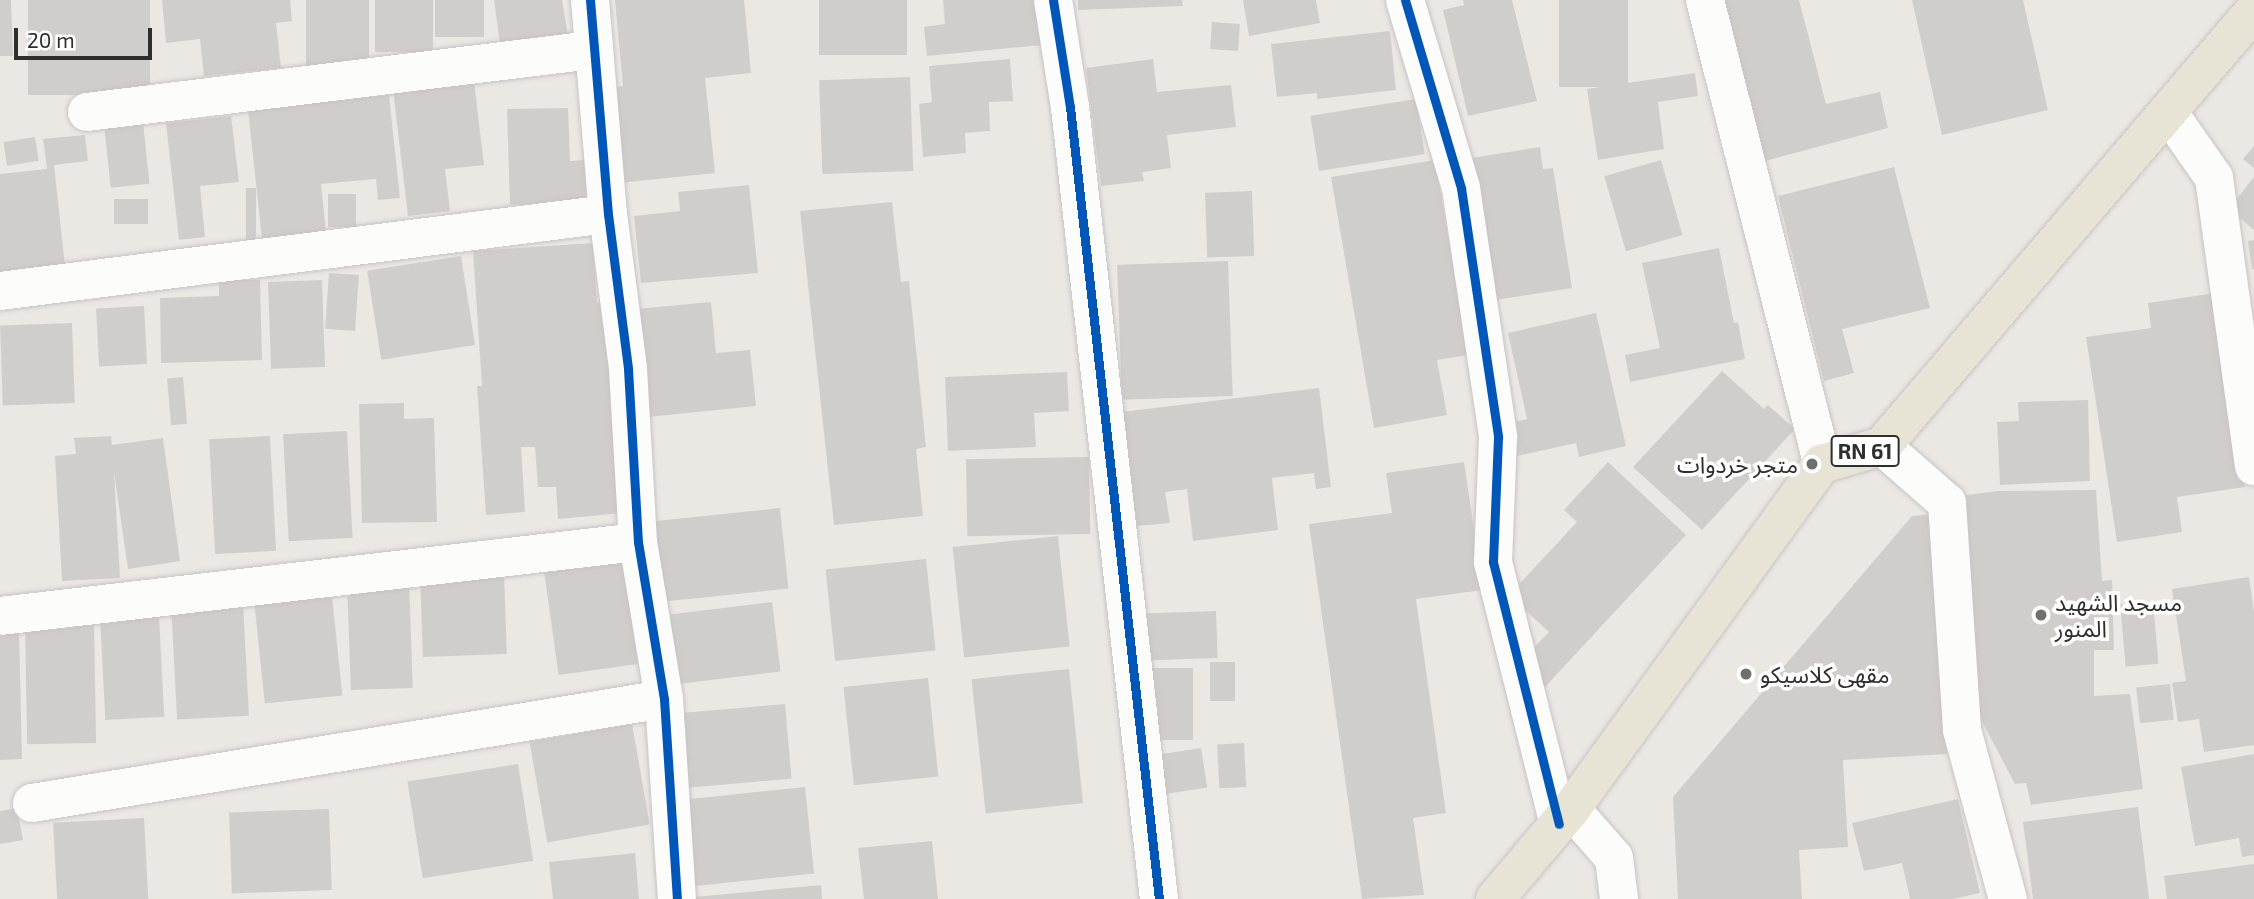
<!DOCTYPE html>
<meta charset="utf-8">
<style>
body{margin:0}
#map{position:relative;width:2254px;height:899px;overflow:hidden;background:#ebe8e4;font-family:"Exo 2","Noto Sans Arabic",sans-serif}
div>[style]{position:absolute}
.building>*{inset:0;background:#d0cecb;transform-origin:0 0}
.roads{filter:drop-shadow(0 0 2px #c6c4c4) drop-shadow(0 0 2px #c6c4c4)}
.minor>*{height:38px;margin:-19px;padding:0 19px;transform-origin:19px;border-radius:19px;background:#fcfcfb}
.major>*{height:38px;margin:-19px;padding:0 19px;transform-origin:19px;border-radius:19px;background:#e7e4d6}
.cycleway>*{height:9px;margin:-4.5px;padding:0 4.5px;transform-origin:4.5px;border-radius:4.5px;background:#0057b8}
.dots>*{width:19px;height:19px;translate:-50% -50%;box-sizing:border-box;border:4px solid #fff;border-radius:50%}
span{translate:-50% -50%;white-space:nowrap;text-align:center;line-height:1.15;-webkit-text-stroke:7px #fff;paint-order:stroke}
.shield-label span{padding:2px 5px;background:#fff;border:2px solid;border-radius:5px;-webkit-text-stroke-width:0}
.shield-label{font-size:21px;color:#2e2e2e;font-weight:700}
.poi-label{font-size:23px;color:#2e2e2e}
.right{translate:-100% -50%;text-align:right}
.left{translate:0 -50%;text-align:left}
.scale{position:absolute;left:14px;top:28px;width:138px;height:32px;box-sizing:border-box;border:4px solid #2e2e2e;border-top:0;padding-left:9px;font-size:21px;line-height:24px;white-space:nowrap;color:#2e2e2e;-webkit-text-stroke:5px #fff;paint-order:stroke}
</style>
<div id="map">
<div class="building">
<div style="clip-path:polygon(0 0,11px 0,13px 56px,0 56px)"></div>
<div style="left:28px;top:0;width:122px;height:95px"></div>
<div style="clip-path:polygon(162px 0,290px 0,292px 21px,276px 23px,281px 68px,204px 76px,200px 39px,166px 43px)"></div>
<div style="left:306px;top:0;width:63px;height:66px"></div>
<div style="left:375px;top:0;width:58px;height:52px"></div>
<div style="left:435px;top:0;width:49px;height:37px"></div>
<div style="clip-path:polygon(494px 0,562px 0,569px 42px,501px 51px)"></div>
<div style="clip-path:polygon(615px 0,744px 0,751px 73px,705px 78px,715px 173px,619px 183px,609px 88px,623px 86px)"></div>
<div style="left:819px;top:0;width:88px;height:55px"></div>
<div style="clip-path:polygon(943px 0,1039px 0,1043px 45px,927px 56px,924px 27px,945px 24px)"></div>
<div style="clip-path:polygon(1078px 0,1182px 0,1183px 6px,1078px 10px)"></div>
<div style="clip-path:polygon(1243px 0,1316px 0,1320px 23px,1249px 36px)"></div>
<div style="clip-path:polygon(1463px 0,1512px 0,1537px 101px,1468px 116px,1443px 10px,1464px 5px)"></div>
<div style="left:1559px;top:0;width:69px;height:87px"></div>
<div style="clip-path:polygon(1724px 0,1799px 0,1826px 104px,1880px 92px,1888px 128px,1765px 161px)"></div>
<div style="clip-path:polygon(1912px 0,2023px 0,2048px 110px,1942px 135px)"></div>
<div style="left:1212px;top:22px;width:28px;height:27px;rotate:4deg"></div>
<div style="clip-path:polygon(1390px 31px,1396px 90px,1317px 99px,1317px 93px,1277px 97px,1271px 44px)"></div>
<div style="clip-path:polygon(1010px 59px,1013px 101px,989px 102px,990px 131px,965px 133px,966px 153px,923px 157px,919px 104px,932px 102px,929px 66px)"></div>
<div style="clip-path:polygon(1153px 59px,1157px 92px,1231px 85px,1236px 127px,1167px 135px,1171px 168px,1142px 172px,1144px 181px,1101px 186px,1086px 68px)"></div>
<div style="clip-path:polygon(1695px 73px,1698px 96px,1658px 102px,1664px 149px,1598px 160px,1587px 89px)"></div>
<div style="left:910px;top:77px;width:94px;height:91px;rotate:88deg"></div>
<div style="clip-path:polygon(474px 81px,484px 165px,445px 169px,450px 211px,408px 216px,393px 90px)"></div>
<div style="clip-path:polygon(389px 95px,400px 198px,378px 200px,376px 179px,321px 184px,326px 232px,262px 239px,248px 110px)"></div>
<div style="left:1416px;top:99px;width:56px;height:107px;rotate:81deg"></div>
<div style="clip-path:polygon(568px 108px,570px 161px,585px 160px,586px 203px,510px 205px,507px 109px)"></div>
<div style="clip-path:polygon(231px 116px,239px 182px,200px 186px,205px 237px,179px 240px,166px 123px)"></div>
<div style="left:143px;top:122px;width:62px;height:39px;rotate:84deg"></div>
<div style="clip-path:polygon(85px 135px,88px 161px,54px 165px,65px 266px,0 273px,0 174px,47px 169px,43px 139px)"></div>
<div style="left:35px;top:137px;width:24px;height:32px;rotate:81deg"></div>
<div style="clip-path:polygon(2254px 146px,2254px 168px,2243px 159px)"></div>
<div style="clip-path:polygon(1540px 147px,1543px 169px,1553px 168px,1572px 288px,1495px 300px,1472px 158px)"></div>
<div style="clip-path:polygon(1435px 160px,1468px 355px,1437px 360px,1447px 415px,1374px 428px,1331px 177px)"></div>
<div style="left:1661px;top:160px;width:78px;height:59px;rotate:74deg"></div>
<div style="clip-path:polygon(1894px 167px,1930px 308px,1842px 329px,1854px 373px,1824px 381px,1778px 196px)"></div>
<div style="clip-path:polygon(2254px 177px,2254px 230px,2229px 209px)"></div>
<div style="clip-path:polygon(749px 185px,758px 273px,641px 283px,634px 216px,680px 211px,678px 192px)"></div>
<div style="left:246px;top:188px;width:10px;height:52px"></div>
<div style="left:1252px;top:191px;width:65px;height:47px;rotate:88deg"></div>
<div style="left:328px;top:194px;width:28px;height:33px"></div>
<div style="left:114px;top:199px;width:34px;height:25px"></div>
<div style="clip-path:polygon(892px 202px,901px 282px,909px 281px,926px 447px,916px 449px,923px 516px,834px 525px,800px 211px)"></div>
<div style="clip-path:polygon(2254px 240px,2254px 269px,2252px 269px,2248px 241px)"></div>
<div style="clip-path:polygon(593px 243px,597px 303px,608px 302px,623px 513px,558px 519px,556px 487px,538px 487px,535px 447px,521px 447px,525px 512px,486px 515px,477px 386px,482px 386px,473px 251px)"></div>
<div style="clip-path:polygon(1719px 248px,1734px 323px,1738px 322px,1745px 359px,1630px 382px,1625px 355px,1660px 348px,1642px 263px)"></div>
<div style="left:461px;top:256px;width:90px;height:95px;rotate:81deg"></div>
<div style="left:1228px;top:261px;width:135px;height:111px;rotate:88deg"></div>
<div style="left:329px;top:273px;width:30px;height:56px;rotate:4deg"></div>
<div style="clip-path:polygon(219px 280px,260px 280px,262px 360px,161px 363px,160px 298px,219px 296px)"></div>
<div style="left:322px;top:280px;width:87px;height:54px;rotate:88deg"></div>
<div style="clip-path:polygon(2215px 293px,2245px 487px,2177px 497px,2182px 532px,2117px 542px,2086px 337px,2151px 328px,2148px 303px)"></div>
<div style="clip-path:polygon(711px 302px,716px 353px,750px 350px,756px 406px,648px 417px,636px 309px)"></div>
<div style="left:144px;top:306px;width:58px;height:48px;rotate:87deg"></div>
<div style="clip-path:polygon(1596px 313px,1626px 446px,1579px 457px,1576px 443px,1517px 456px,1510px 423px,1527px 419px,1508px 333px)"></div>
<div style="left:72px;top:323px;width:80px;height:72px;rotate:88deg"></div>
<div style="clip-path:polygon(1722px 371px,1764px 409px,1768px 405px,1795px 429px,1702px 530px,1633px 467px)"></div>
<div style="clip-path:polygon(1067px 372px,1069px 411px,1034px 413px,1036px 447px,948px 451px,945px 377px)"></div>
<div style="left:183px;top:377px;width:47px;height:16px;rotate:85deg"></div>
<div style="clip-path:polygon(1319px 388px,1331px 487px,1316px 489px,1314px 473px,1272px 478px,1278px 530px,1193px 541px,1187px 489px,1165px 492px,1170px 523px,1137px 526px,1122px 412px)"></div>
<div style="clip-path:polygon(2088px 400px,2090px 481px,2000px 485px,1997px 422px,2019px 421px,2018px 402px)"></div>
<div style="clip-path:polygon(404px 403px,404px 419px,434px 418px,437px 522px,362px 523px,359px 404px)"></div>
<div style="left:347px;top:431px;width:107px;height:64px;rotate:87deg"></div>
<div style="clip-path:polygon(111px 436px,112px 445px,163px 438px,180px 561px,128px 569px,114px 472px,120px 578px,62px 581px,55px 456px,76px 454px,74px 438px)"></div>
<div style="left:270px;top:436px;width:115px;height:61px;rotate:87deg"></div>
<div style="left:1089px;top:457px;width:77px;height:123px;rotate:89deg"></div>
<div style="clip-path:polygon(1464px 462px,1483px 590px,1416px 599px,1446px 813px,1413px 818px,1424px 895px,1362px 899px,1309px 524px,1392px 513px,1386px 473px)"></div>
<div style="clip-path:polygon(1608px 462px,1686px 535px,1545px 687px,1519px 663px,1549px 632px,1509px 595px,1577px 522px,1564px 510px)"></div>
<div style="clip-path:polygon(2096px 490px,2102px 581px,2112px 580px,2114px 650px,2094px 650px,2094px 696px,2130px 694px,2143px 789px,2031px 805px,2026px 783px,2015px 784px,1978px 714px,1959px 496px,1998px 491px)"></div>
<div style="left:780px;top:508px;width:81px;height:127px;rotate:84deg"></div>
<div style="clip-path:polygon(1934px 514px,1947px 754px,1843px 760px,1848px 847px,1799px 850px,1802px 899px,1678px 899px,1673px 797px,1912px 516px)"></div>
<div style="left:1058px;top:536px;width:111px;height:106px;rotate:84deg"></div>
<div style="left:622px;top:551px;width:114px;height:80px;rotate:82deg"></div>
<div style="left:926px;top:559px;width:92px;height:101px;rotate:84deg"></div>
<div style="left:504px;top:573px;width:81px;height:84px;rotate:88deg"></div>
<div style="clip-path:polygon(2249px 577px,2254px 612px,2254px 745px,2204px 752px,2199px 719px,2178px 722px,2172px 683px,2186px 681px,2172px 589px)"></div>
<div style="left:409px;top:579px;width:109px;height:62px;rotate:88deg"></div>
<div style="left:331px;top:587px;width:109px;height:78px;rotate:84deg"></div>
<div style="left:2153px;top:601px;width:63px;height:33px;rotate:85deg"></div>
<div style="left:243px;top:602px;width:114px;height:72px;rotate:87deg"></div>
<div style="left:772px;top:602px;width:70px;height:103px;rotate:83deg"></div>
<div style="left:1216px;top:611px;width:47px;height:73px;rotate:88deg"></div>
<div style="left:159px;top:616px;width:101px;height:59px;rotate:87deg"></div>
<div style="left:94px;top:622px;width:121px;height:69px;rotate:89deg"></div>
<div style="clip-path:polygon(19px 632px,22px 759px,0 760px,0 633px)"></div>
<div style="left:1210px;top:662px;width:25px;height:39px"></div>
<div style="left:1147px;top:668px;width:46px;height:72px"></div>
<div style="left:1069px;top:669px;width:135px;height:98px;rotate:84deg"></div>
<div style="left:928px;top:678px;width:99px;height:85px;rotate:84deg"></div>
<div style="left:2170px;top:684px;width:36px;height:34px;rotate:84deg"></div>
<div style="left:785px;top:704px;width:75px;height:109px;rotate:85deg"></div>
<div style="left:632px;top:724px;width:102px;height:104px;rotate:80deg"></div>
<div style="left:1244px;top:743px;width:44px;height:27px;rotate:87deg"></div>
<div style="left:1201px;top:748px;width:40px;height:47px;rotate:81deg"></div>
<div style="clip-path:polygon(2254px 754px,2254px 855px,2242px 857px,2239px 838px,2195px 846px,2181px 767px)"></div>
<div style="left:518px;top:764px;width:98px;height:112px;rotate:81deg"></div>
<div style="left:805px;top:787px;width:87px;height:123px;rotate:84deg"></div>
<div style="clip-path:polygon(1958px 799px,1980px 893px,1953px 899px,1910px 899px,1902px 863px,1864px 871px,1852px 823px)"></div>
<div style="clip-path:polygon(2138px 807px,2149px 899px,2033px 899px,2023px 822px)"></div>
<div style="clip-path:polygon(17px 808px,23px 840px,0 844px,0 811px)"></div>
<div style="left:329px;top:809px;width:81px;height:100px;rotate:88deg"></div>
<div style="left:144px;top:818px;width:81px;height:91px;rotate:87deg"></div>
<div style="clip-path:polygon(932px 841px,938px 899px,864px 899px,858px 848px)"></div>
<div style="clip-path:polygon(635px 853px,639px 899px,553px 899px,549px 862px)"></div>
<div style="clip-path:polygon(2254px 864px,2254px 899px,2167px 899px,2164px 876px)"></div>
<div style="clip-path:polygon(821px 885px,822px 899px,695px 899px,695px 897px)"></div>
</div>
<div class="roads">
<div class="minor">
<div style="left:590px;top:0;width:215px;rotate:85.2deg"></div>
<div style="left:608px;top:214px;width:156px;rotate:82.6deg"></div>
<div style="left:628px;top:369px;width:173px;rotate:86.7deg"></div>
<div style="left:638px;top:542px;width:159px;rotate:80.6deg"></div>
<div style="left:664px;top:699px;width:200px;rotate:86.3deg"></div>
<div style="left:1053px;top:0;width:108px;rotate:81deg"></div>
<div style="left:1070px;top:107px;width:797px;rotate:83.59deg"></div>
<div style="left:1405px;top:0;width:196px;rotate:73.4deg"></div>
<div style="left:1461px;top:188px;width:252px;rotate:81.5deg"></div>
<div style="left:1498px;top:437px;width:125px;rotate:92.3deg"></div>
<div style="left:1493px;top:562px;width:270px;rotate:75.9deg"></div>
<div style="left:1705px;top:0;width:479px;rotate:75.8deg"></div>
<div style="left:87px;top:112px;width:509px;rotate:-7deg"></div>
<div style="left:2168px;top:112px;width:80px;rotate:55.1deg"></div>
<div style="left:2214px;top:178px;width:291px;rotate:82.1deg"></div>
<div style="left:0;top:291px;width:613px;rotate:-7.22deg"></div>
<div style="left:1882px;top:446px;width:86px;rotate:41.2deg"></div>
<div style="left:1947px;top:503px;width:227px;rotate:86.2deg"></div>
<div style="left:1962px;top:730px;width:175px;rotate:74.8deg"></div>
<div style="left:0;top:616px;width:642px;rotate:-6.62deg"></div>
<div style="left:32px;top:803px;width:640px;rotate:-9.34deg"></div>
<div style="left:1571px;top:809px;width:65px;rotate:48.7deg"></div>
<div style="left:1614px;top:858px;width:41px;rotate:83deg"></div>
</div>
<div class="major">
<div style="left:1495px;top:899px;width:118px;rotate:-49.8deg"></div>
<div style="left:1571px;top:809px;width:427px;rotate:-54deg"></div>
<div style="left:1822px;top:464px;width:63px;rotate:-16.7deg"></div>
<div style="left:1882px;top:446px;width:572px;rotate:-49.46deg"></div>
</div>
</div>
<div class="cycleway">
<div style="left:590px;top:0;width:215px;rotate:85.2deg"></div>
<div style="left:608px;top:214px;width:156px;rotate:82.6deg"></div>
<div style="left:628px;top:369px;width:173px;rotate:86.7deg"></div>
<div style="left:638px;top:542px;width:159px;rotate:80.6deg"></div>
<div style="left:664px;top:699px;width:200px;rotate:86.3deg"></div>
<div style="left:1053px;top:0;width:108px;rotate:81deg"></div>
<div style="left:1070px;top:107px;width:797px;rotate:83.59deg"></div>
<div style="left:1405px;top:0;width:196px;rotate:73.4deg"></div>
<div style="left:1461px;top:188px;width:252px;rotate:81.5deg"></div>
<div style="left:1498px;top:437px;width:125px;rotate:92.3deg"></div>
<div style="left:1493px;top:562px;width:270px;rotate:75.9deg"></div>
</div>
<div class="dots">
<div style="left:1812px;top:464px;background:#706f6e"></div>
<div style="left:2041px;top:615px;background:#706f6e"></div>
<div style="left:1746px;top:674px;background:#706f6e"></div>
</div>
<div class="shield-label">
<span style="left:1865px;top:451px">RN 61</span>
</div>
<div class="poi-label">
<span class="right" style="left:1798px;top:464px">متجر خردوات</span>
<span class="left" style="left:2055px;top:615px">مسجد الشهيد<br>المنور</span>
<span class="left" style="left:1760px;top:674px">مقهى كلاسيكو</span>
</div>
<div class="scale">20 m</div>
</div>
